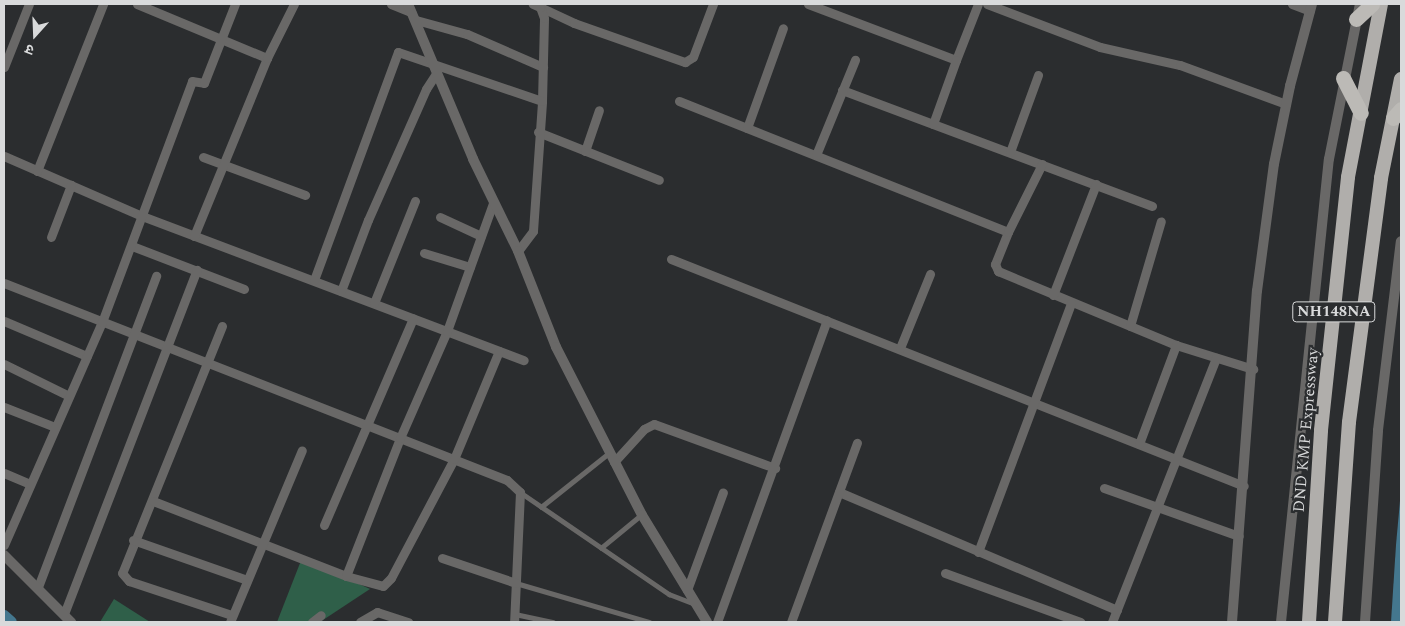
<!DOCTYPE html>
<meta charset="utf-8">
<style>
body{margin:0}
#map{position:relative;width:1405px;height:626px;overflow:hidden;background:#2b2d2f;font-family:Spectral,"Noto Sans Devanagari",serif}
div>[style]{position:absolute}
.green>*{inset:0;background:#2f5f49}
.water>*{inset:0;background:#44778e}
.canal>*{height:12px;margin:-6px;padding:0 6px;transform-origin:6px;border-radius:6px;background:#44778e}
.service>*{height:4.5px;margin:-2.25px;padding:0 2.25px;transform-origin:2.25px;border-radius:2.25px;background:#696867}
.minor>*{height:9px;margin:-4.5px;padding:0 4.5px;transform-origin:4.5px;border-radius:4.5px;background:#696867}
.tertiary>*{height:10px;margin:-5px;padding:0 5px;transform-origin:5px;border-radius:5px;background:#696867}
.trunk>*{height:14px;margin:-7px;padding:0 7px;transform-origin:7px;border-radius:7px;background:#b0aeab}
.motorway>*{height:15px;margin:-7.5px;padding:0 7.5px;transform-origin:7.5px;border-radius:7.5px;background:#bcbab6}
span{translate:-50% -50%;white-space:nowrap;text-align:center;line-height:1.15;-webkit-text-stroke:4.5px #2b2d2f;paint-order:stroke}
.shield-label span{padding:1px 4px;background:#2b2d2f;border:1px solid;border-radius:4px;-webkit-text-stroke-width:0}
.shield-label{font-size:15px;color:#d9dadb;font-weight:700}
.street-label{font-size:16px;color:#d9dadb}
.frame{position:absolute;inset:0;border:5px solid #d9dadb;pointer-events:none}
.north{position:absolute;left:10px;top:10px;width:50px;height:50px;-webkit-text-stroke:4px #2b2d2f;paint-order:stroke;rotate:200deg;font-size:14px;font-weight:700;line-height:20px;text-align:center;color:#d9dadb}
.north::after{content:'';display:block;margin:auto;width:18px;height:22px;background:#d9dadb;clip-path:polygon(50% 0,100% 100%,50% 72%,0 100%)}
</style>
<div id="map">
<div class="green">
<div style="clip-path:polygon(302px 558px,370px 589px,320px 622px,277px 622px)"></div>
<div style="clip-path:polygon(114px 599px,150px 622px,100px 622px)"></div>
</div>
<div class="water">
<div style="clip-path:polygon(1401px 490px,1401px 622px,1391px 622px,1396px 545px)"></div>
</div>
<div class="canal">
<div style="left:4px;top:616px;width:9px;rotate:41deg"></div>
</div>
<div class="service">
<div style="left:520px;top:492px;width:181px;rotate:34.4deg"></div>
<div style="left:669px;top:594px;width:26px;rotate:21deg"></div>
<div style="left:541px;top:507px;width:87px;rotate:-38.5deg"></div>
<div style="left:601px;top:548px;width:52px;rotate:-39.5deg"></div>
<div style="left:516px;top:583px;width:139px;rotate:16.3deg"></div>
<div style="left:515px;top:614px;width:39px;rotate:12deg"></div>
</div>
<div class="minor">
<div style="left:137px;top:4px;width:141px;rotate:22.6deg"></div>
<div style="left:391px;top:4px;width:22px;rotate:22deg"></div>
<div style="left:808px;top:4px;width:158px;rotate:20.7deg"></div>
<div style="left:956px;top:60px;width:60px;rotate:-68.6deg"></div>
<div style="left:987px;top:4px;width:121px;rotate:20.8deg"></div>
<div style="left:1100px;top:47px;width:82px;rotate:12.7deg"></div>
<div style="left:1180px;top:65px;width:113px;rotate:20.2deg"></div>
<div style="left:1292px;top:4px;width:19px;rotate:21deg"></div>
<div style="left:540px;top:7px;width:38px;rotate:25deg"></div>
<div style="left:574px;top:23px;width:118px;rotate:19.4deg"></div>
<div style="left:685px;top:62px;width:9px;rotate:-32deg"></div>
<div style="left:693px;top:57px;width:57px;rotate:-69.3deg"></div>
<div style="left:416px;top:20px;width:53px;rotate:15.4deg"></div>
<div style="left:467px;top:34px;width:83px;rotate:23.5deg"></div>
<div style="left:4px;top:67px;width:68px;rotate:-68.4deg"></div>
<div style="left:842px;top:90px;width:331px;rotate:20.5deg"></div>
<div style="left:679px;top:101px;width:354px;rotate:21.7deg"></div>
<div style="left:1008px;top:232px;width:35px;rotate:112deg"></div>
<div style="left:995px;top:264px;width:8px;rotate:67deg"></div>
<div style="left:998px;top:271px;width:193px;rotate:22.6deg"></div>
<div style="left:1176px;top:345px;width:81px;rotate:17.3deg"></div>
<div style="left:933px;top:124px;width:68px;rotate:-70.2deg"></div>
<div style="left:747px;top:128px;width:106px;rotate:-70.2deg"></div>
<div style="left:538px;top:132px;width:130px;rotate:21.6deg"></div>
<div style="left:585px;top:151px;width:43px;rotate:-71.1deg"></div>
<div style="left:1010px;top:152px;width:82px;rotate:-70deg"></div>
<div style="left:816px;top:155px;width:103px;rotate:-67.7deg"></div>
<div style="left:4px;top:156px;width:150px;rotate:23.5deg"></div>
<div style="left:142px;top:216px;width:408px;rotate:20.7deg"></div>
<div style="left:203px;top:157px;width:109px;rotate:20.4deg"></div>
<div style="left:37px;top:171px;width:180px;rotate:-68.4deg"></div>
<div style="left:440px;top:217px;width:45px;rotate:24.9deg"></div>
<div style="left:1008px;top:232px;width:76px;rotate:-63.4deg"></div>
<div style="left:194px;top:236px;width:192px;rotate:-67.7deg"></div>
<div style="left:267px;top:58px;width:60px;rotate:-63.4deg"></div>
<div style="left:51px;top:237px;width:56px;rotate:-69deg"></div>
<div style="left:132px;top:246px;width:120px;rotate:21deg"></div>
<div style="left:518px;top:251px;width:25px;rotate:-53deg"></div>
<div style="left:533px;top:231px;width:130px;rotate:-86deg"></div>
<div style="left:542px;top:101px;width:83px;rotate:-88.6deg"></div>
<div style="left:544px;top:18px;width:12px;rotate:-110deg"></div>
<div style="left:540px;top:7px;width:8px;rotate:-157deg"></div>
<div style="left:424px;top:253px;width:48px;rotate:16.9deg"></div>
<div style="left:671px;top:259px;width:616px;rotate:21.61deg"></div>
<div style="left:314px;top:280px;width:243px;rotate:-69.8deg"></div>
<div style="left:398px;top:52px;width:152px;rotate:18.8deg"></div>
<div style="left:4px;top:283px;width:540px;rotate:21.39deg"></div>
<div style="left:507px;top:480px;width:18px;rotate:43deg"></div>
<div style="left:520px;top:492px;width:130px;rotate:92.6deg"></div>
<div style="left:341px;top:291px;width:76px;rotate:-69.2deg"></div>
<div style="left:368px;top:220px;width:143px;rotate:-66.1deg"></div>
<div style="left:426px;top:89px;width:20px;rotate:-57deg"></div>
<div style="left:1053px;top:295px;width:119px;rotate:-68.8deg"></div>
<div style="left:374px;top:303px;width:110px;rotate:-68.1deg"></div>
<div style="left:4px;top:321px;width:90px;rotate:22.9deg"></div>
<div style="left:222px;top:326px;width:266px;rotate:112deg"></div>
<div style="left:122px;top:573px;width:11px;rotate:49deg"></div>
<div style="left:129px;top:581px;width:108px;rotate:18.3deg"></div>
<div style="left:1130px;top:326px;width:109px;rotate:-73.6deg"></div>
<div style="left:900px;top:348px;width:80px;rotate:-67.9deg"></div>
<div style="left:4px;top:364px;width:72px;rotate:26.2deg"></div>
<div style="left:4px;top:407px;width:55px;rotate:21.4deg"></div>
<div style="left:1139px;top:444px;width:106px;rotate:-69.5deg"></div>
<div style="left:614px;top:462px;width:45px;rotate:-47.7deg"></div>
<div style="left:644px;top:429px;width:11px;rotate:-27deg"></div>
<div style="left:654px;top:424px;width:129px;rotate:20deg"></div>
<div style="left:4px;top:473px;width:28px;rotate:23deg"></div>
<div style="left:1104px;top:488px;width:143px;rotate:19.6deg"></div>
<div style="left:839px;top:492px;width:302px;rotate:23deg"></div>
<div style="left:153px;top:501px;width:207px;rotate:21.2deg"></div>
<div style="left:346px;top:576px;width:38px;rotate:15deg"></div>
<div style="left:383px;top:586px;width:11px;rotate:-45deg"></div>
<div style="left:391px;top:578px;width:135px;rotate:-62.1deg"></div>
<div style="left:454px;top:459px;width:117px;rotate:-67.4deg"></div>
<div style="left:324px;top:525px;width:225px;rotate:-66.7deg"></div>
<div style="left:133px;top:540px;width:121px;rotate:19.3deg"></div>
<div style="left:4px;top:545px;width:244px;rotate:-66.3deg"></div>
<div style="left:102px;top:322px;width:257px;rotate:-69.5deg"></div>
<div style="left:192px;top:81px;width:12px;rotate:9deg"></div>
<div style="left:204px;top:83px;width:85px;rotate:-68.6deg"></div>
<div style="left:978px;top:552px;width:266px;rotate:-69.5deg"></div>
<div style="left:442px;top:558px;width:78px;rotate:18.7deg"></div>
<div style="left:945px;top:573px;width:144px;rotate:19.9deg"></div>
<div style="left:346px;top:576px;width:148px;rotate:-68.6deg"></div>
<div style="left:400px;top:438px;width:117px;rotate:-66.3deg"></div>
<div style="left:447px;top:331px;width:136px;rotate:-70.2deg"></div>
<div style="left:38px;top:587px;width:333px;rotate:-69.2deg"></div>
<div style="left:687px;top:590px;width:104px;rotate:-69.8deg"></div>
<div style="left:64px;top:614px;width:369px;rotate:-68.9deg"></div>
<div style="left:230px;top:622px;width:186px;rotate:-67.3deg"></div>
<div style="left:312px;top:622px;width:11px;rotate:-38deg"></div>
<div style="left:360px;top:622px;width:20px;rotate:-30deg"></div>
<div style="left:377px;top:612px;width:33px;rotate:18deg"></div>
<div style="left:717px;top:622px;width:321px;rotate:-70deg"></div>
<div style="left:791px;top:622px;width:191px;rotate:-69.8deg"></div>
<div style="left:1112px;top:622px;width:284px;rotate:-68.5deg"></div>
</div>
<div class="tertiary">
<div style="left:408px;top:4px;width:168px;rotate:67.2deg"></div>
<div style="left:473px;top:159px;width:102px;rotate:63.9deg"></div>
<div style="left:518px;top:251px;width:103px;rotate:68.4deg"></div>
<div style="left:556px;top:347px;width:189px;rotate:62.9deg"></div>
<div style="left:642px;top:515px;width:125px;rotate:58.7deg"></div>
<div style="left:4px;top:555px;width:95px;rotate:45deg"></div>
<div style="left:1232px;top:622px;width:332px;rotate:-85.7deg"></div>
<div style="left:1257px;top:291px;width:128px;rotate:-82.4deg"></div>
<div style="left:1274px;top:164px;width:80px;rotate:-78.4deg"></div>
<div style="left:1290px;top:86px;width:85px;rotate:-75deg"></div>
<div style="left:1281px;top:622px;width:465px;rotate:-84.1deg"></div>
<div style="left:1329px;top:159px;width:158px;rotate:-78.7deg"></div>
<div style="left:1365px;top:622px;width:192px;rotate:-86.1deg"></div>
<div style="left:1378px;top:430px;width:190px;rotate:-83.1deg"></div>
</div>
<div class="trunk">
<div style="left:1309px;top:622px;width:192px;rotate:-86.4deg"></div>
<div style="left:1321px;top:430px;width:254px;rotate:-83.9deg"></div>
<div style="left:1348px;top:177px;width:176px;rotate:-79.2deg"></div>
<div style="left:1335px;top:622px;width:200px;rotate:-86deg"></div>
<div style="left:1349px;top:422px;width:246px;rotate:-82.5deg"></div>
<div style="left:1381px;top:178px;width:101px;rotate:-78.6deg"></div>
</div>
<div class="motorway">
<div style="left:1356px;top:19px;width:22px;rotate:-43deg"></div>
<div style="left:1343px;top:78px;width:39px;rotate:63deg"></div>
<div style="left:1393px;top:118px;width:12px;rotate:-48deg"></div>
</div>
<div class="shield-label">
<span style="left:1334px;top:312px">NH148NA</span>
</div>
<div class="street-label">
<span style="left:1306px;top:430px;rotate:-85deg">DND KMP Expressway</span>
</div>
<div class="frame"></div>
<div class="north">उ</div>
</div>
